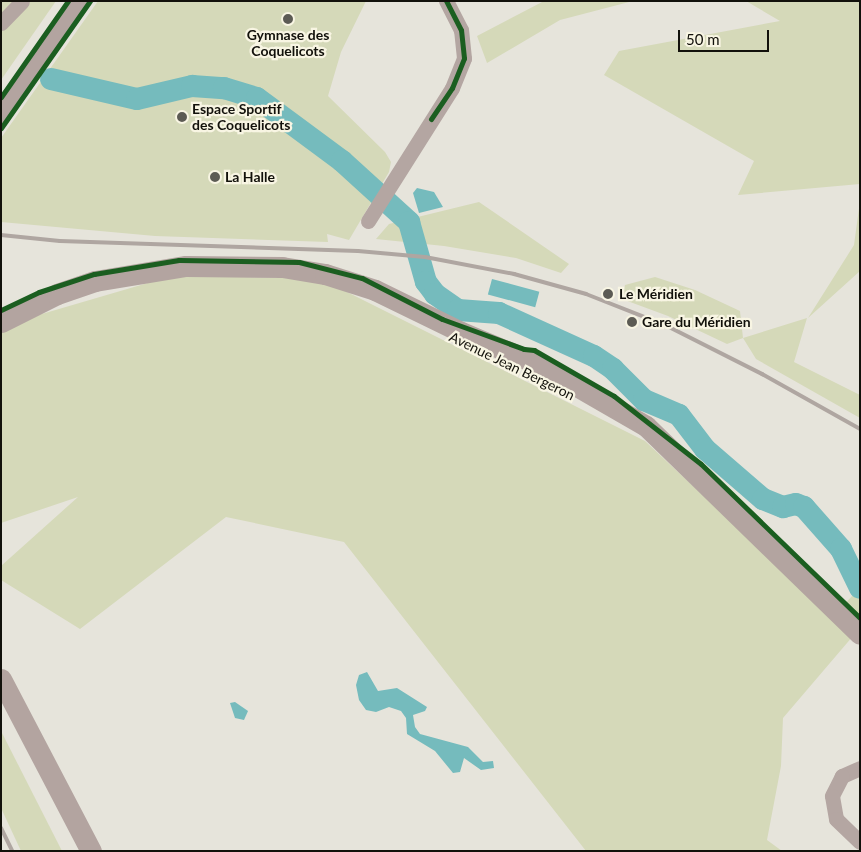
<!DOCTYPE html>
<meta charset="utf-8">
<style>
body{margin:0}
#map{position:relative;width:861px;height:852px;overflow:hidden;background:#e6e4db;font-family:Lato,sans-serif}
div>[style]{position:absolute}
.green>*{inset:0;background:#d5d9b9}
.water>*{inset:0;background:#75bbbd;transform-origin:0 0}
.river>*{height:22px;margin:-11px;padding:0 11px;transform-origin:11px;border-radius:11px;background:#75bbbd}
.street>*{height:15px;margin:-7.5px;padding:0 7.5px;transform-origin:7.5px;border-radius:7.5px;background:#b4a6a2}
.secondary>*{height:21px;margin:-10.5px;padding:0 10.5px;transform-origin:10.5px;border-radius:10.5px;background:#b3a4a0}
.rail>*{height:4px;margin:-2px;padding:0 2px;transform-origin:2px;border-radius:2px;background:#afa6a1}
.cycleway>*{height:5px;margin:-2.5px;padding:0 2.5px;transform-origin:2.5px;border-radius:2.5px;background:#1b5e20}
.dots>*{width:14px;height:14px;translate:-50% -50%;box-sizing:border-box;border:2px solid #f8f5e3;border-radius:50%}
span{translate:-50% -50%;white-space:nowrap;text-align:center;line-height:1.15;-webkit-text-stroke:4.5px #f8f5e3;paint-order:stroke}
.poi-label{font-size:14px;color:#12110b;font-weight:700}
.left{translate:0 -50%;text-align:left}
.street-label{font-size:14px;color:#12110b}
.frame{position:absolute;inset:0;border:2px solid #12110b;pointer-events:none}
.scale{position:absolute;left:678px;top:30px;width:91px;height:22px;box-sizing:border-box;border:2px solid #12110b;border-top:0;padding-left:6px;font-size:15px;line-height:18px;white-space:nowrap;color:#12110b;-webkit-text-stroke:4px #f8f5e3;paint-order:stroke}
</style>
<div id="map">
<div class="green">
<div style="clip-path:polygon(1px 1px,56px 1px,1px 80px)"></div>
<div style="clip-path:polygon(98px 1px,366px 1px,341px 52px,328px 96px,385px 152px,391px 162px,389px 172px,349px 240px,327px 234px,328px 242px,155px 236px,1px 222px,1px 138px)"></div>
<div style="clip-path:polygon(544px 1px,633px 1px,560px 20px,487px 63px,477px 36px)"></div>
<div style="clip-path:polygon(746px 1px,860px 1px,860px 184px,738px 195px,754px 161px,604px 75px,619px 51px,780px 21px)"></div>
<div style="clip-path:polygon(860px 201px,860px 271px,808px 318px,854px 245px)"></div>
<div style="clip-path:polygon(479px 202px,569px 264px,561px 273px,516px 258px,444px 246px,376px 239px,389px 224px)"></div>
<div style="clip-path:polygon(175px 275px,321px 279px,645px 441px,853px 636px,783px 718px,781px 766px,767px 840px,782px 851px,586px 851px,344px 542px,226px 517px,80px 629px,1px 580px,1px 566px,78px 497px,1px 523px,1px 330px,35px 316px)"></div>
<div style="clip-path:polygon(655px 277px,695px 290px,740px 311px,743px 338px,807px 318px,794px 362px,860px 395px,860px 418px,756px 359px,743px 338px,727px 344px,668px 316px,622px 299px,625px 285px)"></div>
<div style="clip-path:polygon(855px 593px,860px 595px,860px 634px,837px 612px)"></div>
<div style="clip-path:polygon(1px 731px,62px 851px,21px 851px,1px 808px)"></div>
</div>
<div class="water">
<div style="clip-path:polygon(417px 188px,434px 192px,443px 207px,419px 213px,413px 193px)"></div>
<div style="left:492px;top:279px;width:49px;height:16px;rotate:15deg"></div>
<div style="clip-path:polygon(367px 672px,378px 691px,397px 688px,427px 707px,425px 711px,413px 715px,415px 727px,420px 734px,468px 747px,483px 762px,493px 761px,494px 768px,481px 770px,464px 758px,460px 772px,453px 773px,435px 751px,407px 734px,406px 718px,401px 711px,389px 707px,376px 712px,366px 710px,359px 700px,356px 685px,359px 675px)"></div>
<div style="clip-path:polygon(235px 702px,248px 711px,244px 720px,235px 718px,230px 703px)"></div>
</div>
<div class="river">
<div style="left:51px;top:79px;width:88px;rotate:13.1deg"></div>
<div style="left:137px;top:99px;width:57px;rotate:-13.3deg"></div>
<div style="left:192px;top:86px;width:32px;rotate:4deg"></div>
<div style="left:224px;top:88px;width:34px;rotate:17deg"></div>
<div style="left:257px;top:98px;width:106px;rotate:36.5deg"></div>
<div style="left:342px;top:161px;width:91px;rotate:42.3deg"></div>
<div style="left:409px;top:222px;width:62px;rotate:74.2deg"></div>
<div style="left:426px;top:282px;width:15px;rotate:53deg"></div>
<div style="left:435px;top:294px;width:28px;rotate:35deg"></div>
<div style="left:458px;top:310px;width:41px;rotate:4.2deg"></div>
<div style="left:499px;top:313px;width:104px;rotate:24.4deg"></div>
<div style="left:594px;top:356px;width:23px;rotate:34deg"></div>
<div style="left:613px;top:369px;width:44px;rotate:45deg"></div>
<div style="left:644px;top:400px;width:38px;rotate:23deg"></div>
<div style="left:679px;top:415px;width:43px;rotate:52.6deg"></div>
<div style="left:705px;top:449px;width:77px;rotate:40.8deg"></div>
<div style="left:763px;top:499px;width:22px;rotate:22deg"></div>
<div style="left:783px;top:507px;width:13px;rotate:-13deg"></div>
<div style="left:796px;top:504px;width:9px;rotate:21deg"></div>
<div style="left:804px;top:507px;width:56px;rotate:48.6deg"></div>
<div style="left:841px;top:549px;width:43px;rotate:64deg"></div>
</div>
<div class="street">
<div style="left:1px;top:23px;width:30px;rotate:-46deg"></div>
<div style="left:368px;top:221px;width:157px;rotate:-57.7deg"></div>
<div style="left:452px;top:88px;width:32px;rotate:-68deg"></div>
<div style="left:464px;top:58px;width:28px;rotate:-96deg"></div>
<div style="left:461px;top:30px;width:33px;rotate:-117deg"></div>
<div style="left:860px;top:768px;width:20px;rotate:156deg"></div>
<div style="left:842px;top:776px;width:22px;rotate:117deg"></div>
<div style="left:832px;top:796px;width:23px;rotate:80deg"></div>
<div style="left:836px;top:819px;width:33px;rotate:44deg"></div>
</div>
<div class="secondary">
<div style="left:1px;top:112px;width:136px;rotate:-54.9deg"></div>
<div style="left:1px;top:322px;width:63px;rotate:-26.6deg"></div>
<div style="left:57px;top:294px;width:40px;rotate:-18.9deg"></div>
<div style="left:95px;top:281px;width:92px;rotate:-9.4deg"></div>
<div style="left:186px;top:266px;width:96px;rotate:0.6deg"></div>
<div style="left:282px;top:267px;width:44px;rotate:9.2deg"></div>
<div style="left:325px;top:274px;width:52px;rotate:17.7deg"></div>
<div style="left:375px;top:290px;width:96px;rotate:26deg"></div>
<div style="left:461px;top:332px;width:86px;rotate:22.7deg"></div>
<div style="left:540px;top:365px;width:122px;rotate:29.9deg"></div>
<div style="left:646px;top:426px;width:298px;rotate:44.2deg"></div>
<div style="left:1px;top:679px;width:194px;rotate:62.4deg"></div>
</div>
<div class="rail">
<div style="left:1px;top:235px;width:59px;rotate:5.8deg"></div>
<div style="left:60px;top:241px;width:298px;rotate:1.9deg"></div>
<div style="left:358px;top:251px;width:67px;rotate:5.1deg"></div>
<div style="left:425px;top:257px;width:91px;rotate:10.8deg"></div>
<div style="left:514px;top:274px;width:75px;rotate:15.5deg"></div>
<div style="left:586px;top:294px;width:85px;rotate:21.4deg"></div>
<div style="left:665px;top:325px;width:109px;rotate:26.8deg"></div>
<div style="left:762px;top:374px;width:112px;rotate:29.3deg"></div>
<div style="left:1px;top:828px;width:25px;rotate:64deg"></div>
</div>
<div class="cycleway">
<div style="left:1px;top:97px;width:117px;rotate:-55.1deg"></div>
<div style="left:431px;top:119px;width:37px;rotate:-56deg"></div>
<div style="left:452px;top:88px;width:32px;rotate:-68deg"></div>
<div style="left:464px;top:58px;width:28px;rotate:-96deg"></div>
<div style="left:461px;top:30px;width:33px;rotate:-117deg"></div>
<div style="left:1px;top:128px;width:155px;rotate:-55deg"></div>
<div style="left:1px;top:310px;width:42px;rotate:-25.3deg"></div>
<div style="left:39px;top:292px;width:58px;rotate:-18.1deg"></div>
<div style="left:94px;top:274px;width:86px;rotate:-9.4deg"></div>
<div style="left:179px;top:260px;width:120px;rotate:1deg"></div>
<div style="left:299px;top:262px;width:65px;rotate:14.3deg"></div>
<div style="left:362px;top:278px;width:90px;rotate:27.1deg"></div>
<div style="left:442px;top:319px;width:87px;rotate:20.1deg"></div>
<div style="left:524px;top:349px;width:10px;rotate:6deg"></div>
<div style="left:534px;top:350px;width:92px;rotate:29.9deg"></div>
<div style="left:614px;top:396px;width:110px;rotate:38deg"></div>
<div style="left:701px;top:464px;width:221px;rotate:44.1deg"></div>
</div>
<div class="dots">
<div style="left:288px;top:19px;background:#5c5b54"></div>
<div style="left:182px;top:117px;background:#5c5b54"></div>
<div style="left:215px;top:177px;background:#5c5b54"></div>
<div style="left:608px;top:294px;background:#5c5b54"></div>
<div style="left:632px;top:322px;background:#5c5b54"></div>
</div>
<div class="poi-label">
<span style="left:288px;top:43px">Gymnase des<br>Coquelicots</span>
<span class="left" style="left:192px;top:117px">Espace Sportif<br>des Coquelicots</span>
<span class="left" style="left:225px;top:177px">La Halle</span>
<span class="left" style="left:619px;top:294px">Le Méridien</span>
<span class="left" style="left:642px;top:322px">Gare du Méridien</span>
</div>
<div class="street-label">
<span style="left:512px;top:366px;rotate:26deg">Avenue Jean Bergeron</span>
</div>
<div class="frame"></div>
<div class="scale">50 m</div>
</div>
